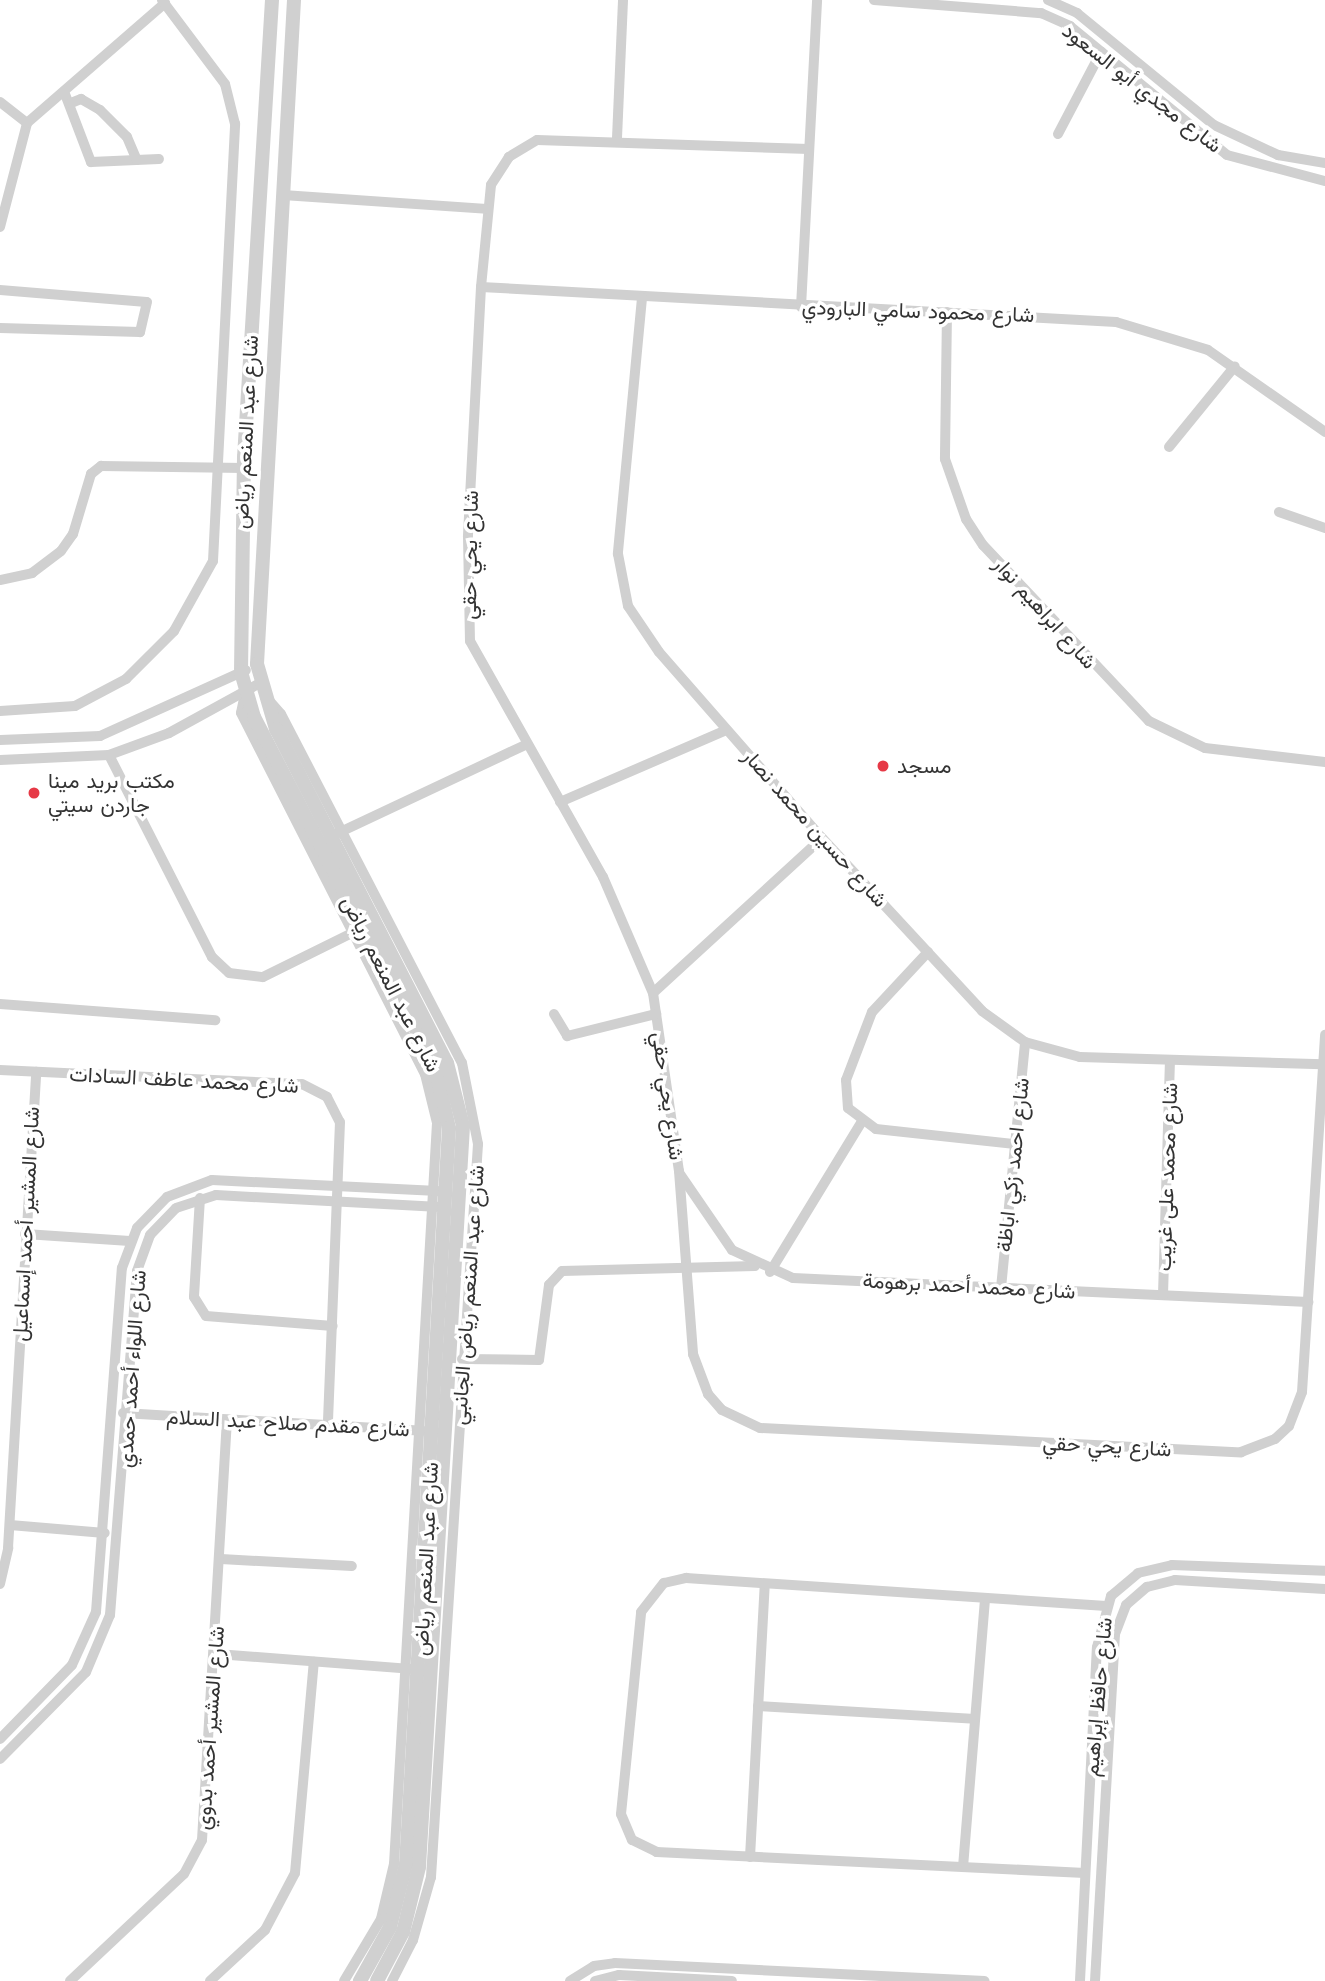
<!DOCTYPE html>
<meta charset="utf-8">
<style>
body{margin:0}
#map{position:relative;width:1325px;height:1981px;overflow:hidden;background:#fff;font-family:"Work Sans",Vazirmatn,sans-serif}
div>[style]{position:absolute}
.minor>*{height:10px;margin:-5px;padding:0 5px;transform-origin:5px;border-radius:5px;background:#d0d0d0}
.tertiary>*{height:14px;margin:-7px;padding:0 7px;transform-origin:7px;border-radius:7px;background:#d0d0d0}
.dots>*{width:19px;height:19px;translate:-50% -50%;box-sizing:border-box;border:4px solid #fff;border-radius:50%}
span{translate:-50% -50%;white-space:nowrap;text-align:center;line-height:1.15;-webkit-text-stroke:7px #fff;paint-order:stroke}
.street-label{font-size:21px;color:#333}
.poi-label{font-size:21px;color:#333}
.left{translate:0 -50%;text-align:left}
</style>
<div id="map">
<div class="minor">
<div style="left:874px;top:0;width:168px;rotate:4.5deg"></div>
<div style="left:1041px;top:13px;width:32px;rotate:24deg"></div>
<div style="left:1070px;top:26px;width:203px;rotate:39.4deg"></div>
<div style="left:1227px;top:155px;width:101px;rotate:14.9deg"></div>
<div style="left:1048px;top:0;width:32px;rotate:24deg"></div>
<div style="left:1077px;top:13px;width:177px;rotate:39.3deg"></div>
<div style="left:1214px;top:125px;width:71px;rotate:25.1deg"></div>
<div style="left:1278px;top:155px;width:48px;rotate:9.7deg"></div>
<div style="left:65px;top:94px;width:73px;rotate:69.1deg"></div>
<div style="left:91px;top:162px;width:68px;rotate:-2.5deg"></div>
<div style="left:0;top:102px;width:34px;rotate:38deg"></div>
<div style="left:71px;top:103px;width:11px;rotate:-22deg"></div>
<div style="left:81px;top:99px;width:22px;rotate:30deg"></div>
<div style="left:100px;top:110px;width:38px;rotate:45deg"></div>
<div style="left:127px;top:137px;width:25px;rotate:67deg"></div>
<div style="left:1058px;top:134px;width:93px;rotate:-62.3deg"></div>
<div style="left:617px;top:138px;width:138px;rotate:-87.5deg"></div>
<div style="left:809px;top:149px;width:272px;rotate:-178.1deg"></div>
<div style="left:537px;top:140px;width:33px;rotate:149deg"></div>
<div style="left:509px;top:157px;width:33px;rotate:123deg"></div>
<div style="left:491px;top:185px;width:102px;rotate:95.6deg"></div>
<div style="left:481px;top:287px;width:250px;rotate:93deg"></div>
<div style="left:468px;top:537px;width:104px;rotate:88.9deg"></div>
<div style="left:470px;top:641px;width:271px;rotate:60.6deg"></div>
<div style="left:603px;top:877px;width:126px;rotate:66.7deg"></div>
<div style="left:653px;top:993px;width:180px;rotate:81.7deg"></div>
<div style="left:679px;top:1171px;width:184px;rotate:85.6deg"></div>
<div style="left:693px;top:1354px;width:43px;rotate:69.4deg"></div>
<div style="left:708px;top:1394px;width:21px;rotate:49deg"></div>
<div style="left:722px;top:1410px;width:42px;rotate:25.3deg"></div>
<div style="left:760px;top:1428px;width:482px;rotate:2.9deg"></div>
<div style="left:1241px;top:1452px;width:36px;rotate:-21deg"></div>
<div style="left:1275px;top:1439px;width:19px;rotate:-43deg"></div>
<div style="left:1289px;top:1426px;width:36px;rotate:-69deg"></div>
<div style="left:1302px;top:1392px;width:358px;rotate:-86.3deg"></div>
<div style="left:283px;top:195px;width:204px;rotate:3.9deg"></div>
<div style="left:0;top:227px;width:107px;rotate:-75.4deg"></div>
<div style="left:27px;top:123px;width:183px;rotate:-41deg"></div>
<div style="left:481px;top:287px;width:636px;rotate:3.15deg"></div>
<div style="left:1116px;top:322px;width:96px;rotate:16.9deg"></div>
<div style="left:1208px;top:350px;width:143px;rotate:35deg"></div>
<div style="left:0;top:290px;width:147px;rotate:4.7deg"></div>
<div style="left:147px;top:302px;width:31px;rotate:103deg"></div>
<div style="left:140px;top:332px;width:140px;rotate:-178.4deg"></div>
<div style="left:642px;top:298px;width:257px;rotate:95.4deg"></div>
<div style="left:618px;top:554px;width:53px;rotate:79.1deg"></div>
<div style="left:628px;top:606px;width:55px;rotate:56deg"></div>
<div style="left:659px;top:652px;width:247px;rotate:48.8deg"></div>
<div style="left:822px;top:838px;width:236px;rotate:47.2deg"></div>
<div style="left:982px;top:1011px;width:53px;rotate:35.8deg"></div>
<div style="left:1025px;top:1042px;width:57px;rotate:15.3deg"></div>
<div style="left:1080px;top:1057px;width:243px;rotate:1.7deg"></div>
<div style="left:801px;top:307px;width:307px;rotate:-87deg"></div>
<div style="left:947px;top:312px;width:147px;rotate:90.8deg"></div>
<div style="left:945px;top:459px;width:64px;rotate:70.7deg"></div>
<div style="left:966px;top:519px;width:31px;rotate:57deg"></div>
<div style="left:983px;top:545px;width:242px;rotate:46.7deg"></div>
<div style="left:1149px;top:721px;width:62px;rotate:25.7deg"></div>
<div style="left:1205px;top:748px;width:121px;rotate:6.7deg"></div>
<div style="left:1169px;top:447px;width:104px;rotate:-50.8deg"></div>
<div style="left:1279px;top:512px;width:49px;rotate:19.2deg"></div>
<div style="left:0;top:580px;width:33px;rotate:-12deg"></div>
<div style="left:32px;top:573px;width:36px;rotate:-37deg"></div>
<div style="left:61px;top:551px;width:21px;rotate:-55deg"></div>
<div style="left:73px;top:534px;width:63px;rotate:-73.3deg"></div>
<div style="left:91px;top:474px;width:13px;rotate:-39deg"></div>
<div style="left:101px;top:466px;width:143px;rotate:0.8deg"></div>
<div style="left:245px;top:694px;width:19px;rotate:102deg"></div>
<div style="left:241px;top:713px;width:405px;rotate:63deg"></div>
<div style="left:425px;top:1074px;width:50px;rotate:76.2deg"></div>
<div style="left:437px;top:1123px;width:742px;rotate:93.32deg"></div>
<div style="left:394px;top:1864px;width:57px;rotate:103.3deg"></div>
<div style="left:381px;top:1919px;width:72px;rotate:120.8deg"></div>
<div style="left:267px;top:698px;width:21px;rotate:49deg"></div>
<div style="left:281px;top:714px;width:393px;rotate:62.6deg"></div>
<div style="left:462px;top:1063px;width:83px;rotate:78.8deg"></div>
<div style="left:478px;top:1144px;width:735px;rotate:93.67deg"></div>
<div style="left:431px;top:1877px;width:66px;rotate:105.9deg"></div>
<div style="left:413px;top:1940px;width:46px;rotate:117.1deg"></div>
<div style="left:0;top:711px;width:75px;rotate:-3.8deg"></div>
<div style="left:75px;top:706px;width:58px;rotate:-27.9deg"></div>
<div style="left:126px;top:679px;width:68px;rotate:-45deg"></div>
<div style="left:174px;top:631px;width:80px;rotate:-60.9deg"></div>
<div style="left:213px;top:561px;width:438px;rotate:-87.1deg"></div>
<div style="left:235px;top:124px;width:41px;rotate:-104deg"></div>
<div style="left:225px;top:84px;width:105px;rotate:-126.9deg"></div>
<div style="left:0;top:740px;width:100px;rotate:-2.3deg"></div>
<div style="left:100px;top:736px;width:160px;rotate:-24.3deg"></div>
<div style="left:109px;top:755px;width:227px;rotate:63deg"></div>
<div style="left:212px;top:957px;width:23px;rotate:43deg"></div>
<div style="left:229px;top:973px;width:34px;rotate:7deg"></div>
<div style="left:263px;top:977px;width:99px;rotate:-26.3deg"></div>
<div style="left:0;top:760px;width:109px;rotate:-2.6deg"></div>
<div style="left:109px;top:755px;width:64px;rotate:-20.1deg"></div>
<div style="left:169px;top:733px;width:104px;rotate:-28.8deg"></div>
<div style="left:560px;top:802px;width:181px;rotate:-23.4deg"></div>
<div style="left:336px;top:834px;width:211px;rotate:-25.2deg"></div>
<div style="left:928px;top:952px;width:82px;rotate:133deg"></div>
<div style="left:872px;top:1012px;width:73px;rotate:110.9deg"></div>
<div style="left:846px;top:1080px;width:28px;rotate:86deg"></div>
<div style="left:848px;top:1108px;width:35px;rotate:37deg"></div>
<div style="left:876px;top:1129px;width:140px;rotate:6.2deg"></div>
<div style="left:653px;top:993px;width:229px;rotate:-42.5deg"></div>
<div style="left:0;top:1004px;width:216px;rotate:4.3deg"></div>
<div style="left:554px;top:1014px;width:26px;rotate:59deg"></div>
<div style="left:567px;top:1036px;width:92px;rotate:-13.9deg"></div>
<div style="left:0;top:1070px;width:302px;rotate:2.7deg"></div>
<div style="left:302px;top:1084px;width:28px;rotate:27deg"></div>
<div style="left:327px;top:1097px;width:28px;rotate:63deg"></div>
<div style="left:340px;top:1122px;width:303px;rotate:92.3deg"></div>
<div style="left:680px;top:1174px;width:92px;rotate:55.6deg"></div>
<div style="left:732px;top:1250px;width:67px;rotate:24.7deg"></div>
<div style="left:793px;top:1278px;width:516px;rotate:2.67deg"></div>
<div style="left:200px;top:1198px;width:99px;rotate:93.5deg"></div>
<div style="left:194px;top:1297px;width:22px;rotate:58deg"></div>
<div style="left:206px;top:1316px;width:127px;rotate:4.5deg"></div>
<div style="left:25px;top:1234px;width:105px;rotate:3.8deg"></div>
<div style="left:770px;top:1272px;width:175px;rotate:-58.6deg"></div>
<div style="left:1001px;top:1288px;width:247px;rotate:-84.4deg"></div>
<div style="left:1163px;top:1295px;width:235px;rotate:-88.3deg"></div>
<div style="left:462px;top:1359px;width:77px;rotate:0.7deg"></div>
<div style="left:539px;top:1360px;width:76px;rotate:-82.4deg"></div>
<div style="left:549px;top:1285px;width:19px;rotate:-47deg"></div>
<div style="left:562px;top:1271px;width:193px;rotate:-1.5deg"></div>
<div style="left:123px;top:1413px;width:300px;rotate:3.4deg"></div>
<div style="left:10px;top:1525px;width:95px;rotate:4.8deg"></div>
<div style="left:221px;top:1559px;width:131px;rotate:3.1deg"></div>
<div style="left:0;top:1584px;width:37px;rotate:-77deg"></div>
<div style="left:8px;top:1548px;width:477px;rotate:-86.6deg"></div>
<div style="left:217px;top:1654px;width:197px;rotate:4.4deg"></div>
<div style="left:758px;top:1706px;width:217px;rotate:3.4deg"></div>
<div style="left:0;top:1739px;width:103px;rotate:-45.8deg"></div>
<div style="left:72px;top:1665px;width:58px;rotate:-65.6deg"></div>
<div style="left:96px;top:1612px;width:345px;rotate:-85.7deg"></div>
<div style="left:122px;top:1268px;width:43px;rotate:-69.4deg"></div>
<div style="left:137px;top:1228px;width:43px;rotate:-45.9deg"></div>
<div style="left:167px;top:1197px;width:48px;rotate:-20.7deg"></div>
<div style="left:212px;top:1180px;width:226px;rotate:2.8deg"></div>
<div style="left:0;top:1759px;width:122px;rotate:-45.3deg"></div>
<div style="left:86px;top:1672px;width:62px;rotate:-67.2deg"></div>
<div style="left:110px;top:1615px;width:345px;rotate:-85.5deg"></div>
<div style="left:137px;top:1271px;width:38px;rotate:-70deg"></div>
<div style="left:150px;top:1235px;width:37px;rotate:-46deg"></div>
<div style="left:176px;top:1208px;width:42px;rotate:-18deg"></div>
<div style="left:216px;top:1195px;width:224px;rotate:3.1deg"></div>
<div style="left:750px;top:1857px;width:273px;rotate:-86.9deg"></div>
<div style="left:963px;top:1867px;width:270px;rotate:-85.3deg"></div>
<div style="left:1085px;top:1873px;width:429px;rotate:-177.2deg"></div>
<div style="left:657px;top:1852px;width:28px;rotate:-154deg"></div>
<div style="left:632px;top:1840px;width:28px;rotate:-113deg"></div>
<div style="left:621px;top:1814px;width:203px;rotate:-84.3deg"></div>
<div style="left:641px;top:1612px;width:37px;rotate:-52deg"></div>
<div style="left:664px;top:1583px;width:23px;rotate:-13deg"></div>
<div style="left:686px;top:1578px;width:421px;rotate:3.8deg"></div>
<div style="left:70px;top:1981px;width:156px;rotate:-43.2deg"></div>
<div style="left:184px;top:1874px;width:38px;rotate:-62deg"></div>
<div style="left:202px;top:1840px;width:421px;rotate:-86.6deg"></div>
<div style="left:210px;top:1981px;width:75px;rotate:-42.8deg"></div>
<div style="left:265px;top:1930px;width:64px;rotate:-62.2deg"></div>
<div style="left:295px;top:1873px;width:212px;rotate:-84.9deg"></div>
<div style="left:570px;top:1981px;width:28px;rotate:-32deg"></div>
<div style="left:594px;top:1966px;width:21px;rotate:-8deg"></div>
<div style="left:615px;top:1963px;width:370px;rotate:2.8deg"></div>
<div style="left:595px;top:1981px;width:25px;rotate:-14deg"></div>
<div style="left:619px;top:1975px;width:113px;rotate:3deg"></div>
<div style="left:1080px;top:1981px;width:334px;rotate:-87.1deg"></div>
<div style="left:1097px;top:1647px;width:53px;rotate:-74.6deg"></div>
<div style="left:1111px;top:1596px;width:35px;rotate:-40deg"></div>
<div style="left:1138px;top:1573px;width:35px;rotate:-13deg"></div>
<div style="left:1172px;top:1565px;width:153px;rotate:2.2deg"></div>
<div style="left:1095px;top:1981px;width:348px;rotate:-86.7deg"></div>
<div style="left:1115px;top:1634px;width:31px;rotate:-69deg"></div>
<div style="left:1126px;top:1605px;width:28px;rotate:-41deg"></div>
<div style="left:1147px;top:1587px;width:29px;rotate:-14deg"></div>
<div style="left:1175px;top:1580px;width:150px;rotate:3.4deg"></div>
</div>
<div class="tertiary">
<div style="left:272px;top:0;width:458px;rotate:93.5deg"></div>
<div style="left:244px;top:457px;width:215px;rotate:90.8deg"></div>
<div style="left:241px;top:672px;width:47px;rotate:73.9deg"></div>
<div style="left:254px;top:717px;width:393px;rotate:62.6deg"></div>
<div style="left:435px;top:1066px;width:64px;rotate:77.3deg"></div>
<div style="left:449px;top:1128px;width:737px;rotate:93.34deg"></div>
<div style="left:406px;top:1864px;width:65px;rotate:104.3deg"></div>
<div style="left:390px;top:1927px;width:62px;rotate:119.1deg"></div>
<div style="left:294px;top:0;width:665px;rotate:93.19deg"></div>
<div style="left:257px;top:664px;width:68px;rotate:73.7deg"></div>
<div style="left:276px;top:729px;width:375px;rotate:62.9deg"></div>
<div style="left:447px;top:1063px;width:65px;rotate:75.7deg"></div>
<div style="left:463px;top:1126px;width:742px;rotate:93.4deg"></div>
<div style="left:419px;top:1867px;width:67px;rotate:103.8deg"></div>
<div style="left:403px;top:1932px;width:55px;rotate:118deg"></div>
</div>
<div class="dots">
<div style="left:883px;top:766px;background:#e63946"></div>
<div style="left:34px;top:793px;background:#e63946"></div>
</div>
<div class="street-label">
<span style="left:1142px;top:88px;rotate:38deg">شارع مجدي أبو السعود</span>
<span style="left:918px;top:311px;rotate:2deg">شارع محمود سامي البارودي</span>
<span style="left:246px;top:432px;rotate:-87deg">شارع عبد المنعم رياض</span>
<span style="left:470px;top:555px;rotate:-89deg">شارع يحي حقي</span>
<span style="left:1045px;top:613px;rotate:48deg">شارع ابراهيم نوار</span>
<span style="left:815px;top:828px;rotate:48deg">شارع حسين محمد نصار</span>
<span style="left:391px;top:984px;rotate:63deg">شارع عبد المنعم رياض</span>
<span style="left:184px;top:1080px;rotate:3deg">شارع محمد عاطف السادات</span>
<span style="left:668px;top:1096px;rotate:82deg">شارع يحي حقي</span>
<span style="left:1013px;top:1165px;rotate:-84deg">شارع احمد زكي اباظة</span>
<span style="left:1167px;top:1177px;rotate:-88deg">شارع محمد على غريب</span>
<span style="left:26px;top:1224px;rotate:-87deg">شارع المشير أحمد إسماعيل</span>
<span style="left:969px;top:1286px;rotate:3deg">شارع محمد أحمد برهومة</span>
<span style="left:468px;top:1295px;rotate:-86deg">شارع عبد المنعم رياض الجانبي</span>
<span style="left:132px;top:1369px;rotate:-86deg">شارع اللواء أحمد حمدي</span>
<span style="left:288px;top:1423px;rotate:3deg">شارع مقدم صلاح عبد السلام</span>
<span style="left:1107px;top:1446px;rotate:3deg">شارع يحي حقي</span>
<span style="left:426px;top:1559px;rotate:-87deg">شارع عبد المنعم رياض</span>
<span style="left:1098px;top:1697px;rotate:-85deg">شارع حافظ إبراهيم</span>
<span style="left:210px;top:1728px;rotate:-86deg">شارع المشير أحمد بدوي</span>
</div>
<div class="poi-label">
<span class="left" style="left:897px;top:766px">مسجد</span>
<span class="left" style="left:48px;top:793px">مكتب بريد مينا<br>جاردن سيتي</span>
</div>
</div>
